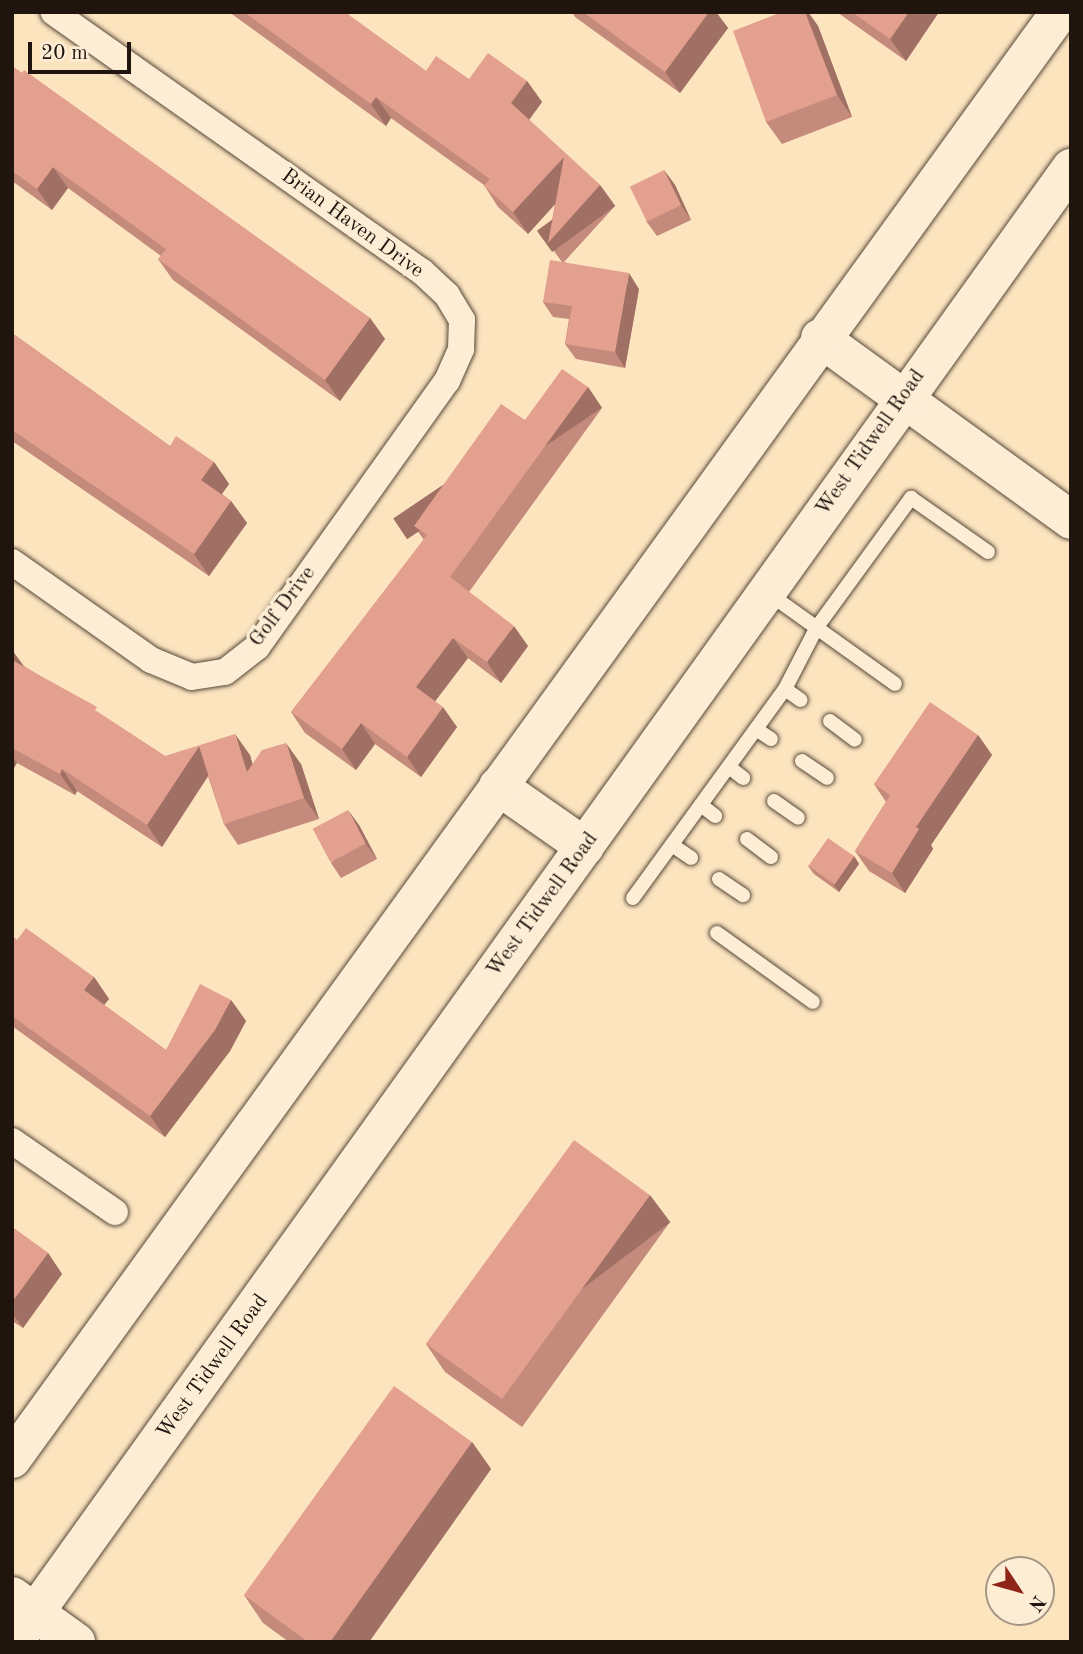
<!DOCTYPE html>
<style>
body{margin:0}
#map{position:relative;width:1083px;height:1654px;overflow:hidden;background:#fce4bf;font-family:"Old Standard TT",serif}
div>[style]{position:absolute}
.roads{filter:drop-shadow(0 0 2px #56483a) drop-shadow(0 0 2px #56483a)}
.lane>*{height:14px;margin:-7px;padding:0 7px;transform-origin:7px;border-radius:7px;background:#fdedd5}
.street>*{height:26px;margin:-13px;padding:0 13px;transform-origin:13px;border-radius:13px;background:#fdedd5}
.secondary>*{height:38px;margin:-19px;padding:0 19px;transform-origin:19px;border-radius:19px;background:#fdedd5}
.wall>*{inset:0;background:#c48a7b}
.shaded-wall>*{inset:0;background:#a07064;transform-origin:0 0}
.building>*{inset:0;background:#e4a08f;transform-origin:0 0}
span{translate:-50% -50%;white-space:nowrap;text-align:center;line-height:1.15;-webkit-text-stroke:7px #fdedd5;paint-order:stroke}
.street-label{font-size:21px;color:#1f140e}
.frame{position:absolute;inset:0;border:14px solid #1f140e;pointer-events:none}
.north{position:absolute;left:985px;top:1556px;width:70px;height:70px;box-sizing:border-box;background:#fdedd5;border:2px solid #a49685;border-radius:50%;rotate:126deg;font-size:19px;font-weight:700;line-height:28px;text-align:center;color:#1f140e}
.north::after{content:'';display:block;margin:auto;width:24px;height:32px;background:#8f2418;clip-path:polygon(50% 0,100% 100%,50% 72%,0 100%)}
.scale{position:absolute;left:28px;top:42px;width:103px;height:32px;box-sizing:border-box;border:4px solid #1f140e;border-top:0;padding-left:9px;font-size:21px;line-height:24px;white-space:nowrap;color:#1f140e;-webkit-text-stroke:5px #fdedd5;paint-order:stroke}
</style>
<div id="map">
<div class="roads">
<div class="lane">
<div style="left:768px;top:593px;width:156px;rotate:35.6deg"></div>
<div style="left:785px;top:689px;width:19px;rotate:35deg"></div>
<div style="left:830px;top:721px;width:31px;rotate:37deg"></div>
<div style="left:756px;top:729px;width:18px;rotate:34deg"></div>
<div style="left:802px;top:761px;width:30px;rotate:34deg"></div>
<div style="left:729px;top:767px;width:18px;rotate:38deg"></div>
<div style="left:774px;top:801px;width:29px;rotate:35deg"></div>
<div style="left:701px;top:805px;width:18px;rotate:38deg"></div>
<div style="left:747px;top:839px;width:30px;rotate:37deg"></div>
<div style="left:672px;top:845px;width:23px;rotate:34deg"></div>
<div style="left:719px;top:879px;width:29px;rotate:34deg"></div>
<div style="left:633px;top:898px;width:258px;rotate:-54deg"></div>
<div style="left:785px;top:689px;width:70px;rotate:-62.7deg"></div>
<div style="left:817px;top:627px;width:160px;rotate:-53.9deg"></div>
<div style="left:911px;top:498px;width:94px;rotate:35deg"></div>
<div style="left:717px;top:933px;width:118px;rotate:35.7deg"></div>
</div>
<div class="street">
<div style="left:12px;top:562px;width:170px;rotate:35.2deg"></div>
<div style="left:151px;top:660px;width:44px;rotate:22.5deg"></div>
<div style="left:192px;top:677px;width:33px;rotate:-9deg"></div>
<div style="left:225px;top:672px;width:41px;rotate:-38deg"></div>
<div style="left:257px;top:647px;width:327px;rotate:-54.5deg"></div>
<div style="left:447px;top:381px;width:35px;rotate:-66deg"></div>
<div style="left:461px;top:349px;width:29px;rotate:-88deg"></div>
<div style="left:462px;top:320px;width:29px;rotate:-121deg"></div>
<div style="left:447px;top:295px;width:34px;rotate:-137deg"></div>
<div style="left:422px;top:272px;width:451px;rotate:-144.8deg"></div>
<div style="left:12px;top:1141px;width:125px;rotate:34.6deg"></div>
</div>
<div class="secondary">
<div style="left:820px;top:338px;width:310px;rotate:35.9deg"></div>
<div style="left:498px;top:786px;width:106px;rotate:35deg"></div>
<div style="left:12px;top:1459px;width:1787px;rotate:-54.09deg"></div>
<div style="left:12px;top:1596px;width:79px;rotate:35.7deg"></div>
<div style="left:14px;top:1642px;width:1814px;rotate:-54.36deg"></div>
</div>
</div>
<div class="wall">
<div style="clip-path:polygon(229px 12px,348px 12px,347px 14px,426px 71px,469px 79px,527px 81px,542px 102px,529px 120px,600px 185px,615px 206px,564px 262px,639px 289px,625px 368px,576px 359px,565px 344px,569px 319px,553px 317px,543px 302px,562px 262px,548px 243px,555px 204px,528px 234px,498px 207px,484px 185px,391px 118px,386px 126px)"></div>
<div style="clip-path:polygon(572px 12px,716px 12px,728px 28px,680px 93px,575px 17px)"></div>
<div style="clip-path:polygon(782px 12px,808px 12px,818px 26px,852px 117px,782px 144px,766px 122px)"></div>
<div style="clip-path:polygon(838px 12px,939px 12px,906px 61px,841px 15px)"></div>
<div style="clip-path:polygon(12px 66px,370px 318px,385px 339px,340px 401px,173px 280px,158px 259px,161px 256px,68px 188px,52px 210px,12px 181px)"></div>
<div style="clip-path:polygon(664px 170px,675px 185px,691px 220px,657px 236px,646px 221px)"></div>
<div style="clip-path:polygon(12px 333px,170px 446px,214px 462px,229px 484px,222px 494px,231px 501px,247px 523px,209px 576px,12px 441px)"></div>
<div style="clip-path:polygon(588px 387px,602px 408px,469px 592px,528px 646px,501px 683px,468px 658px,435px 701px,457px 727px,421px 777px,375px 744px,356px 770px,305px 733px,291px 712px,424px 540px,414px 526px,525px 420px)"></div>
<div style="clip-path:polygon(12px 650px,24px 666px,103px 716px,165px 756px,250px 755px,252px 764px,301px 764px,319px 819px,238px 845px,224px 824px,208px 776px,162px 847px,77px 791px,75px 795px,17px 763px,12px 771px)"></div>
<div style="clip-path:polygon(978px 735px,992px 755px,931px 845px,933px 849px,905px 893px,869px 871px,855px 851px,886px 802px,874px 784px)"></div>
<div style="clip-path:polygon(359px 825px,377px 859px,341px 878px,331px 863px)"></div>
<div style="clip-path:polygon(854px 856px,859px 864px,839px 892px,814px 874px,808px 866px)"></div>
<div style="clip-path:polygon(12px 936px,17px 940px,94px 977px,109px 999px,104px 1005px,166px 1050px,231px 1000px,246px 1021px,230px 1051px,165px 1137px,12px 1026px)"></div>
<div style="clip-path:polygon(670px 1222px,522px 1427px,445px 1372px,426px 1344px)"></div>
<div style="clip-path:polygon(12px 1227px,48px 1253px,62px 1274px,23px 1328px,12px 1321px)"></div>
<div style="clip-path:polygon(472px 1442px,491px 1469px,369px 1642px,289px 1642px,263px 1623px,244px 1595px)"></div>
</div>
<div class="shaded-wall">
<div style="clip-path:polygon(709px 12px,716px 12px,728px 28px,680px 93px,665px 72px)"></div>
<div style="clip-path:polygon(805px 12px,808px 12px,818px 26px,852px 117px,837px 95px)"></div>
<div style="clip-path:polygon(909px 12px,939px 12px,906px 61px,890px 39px)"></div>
<div style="clip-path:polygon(527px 81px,542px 102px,526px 124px,511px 103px)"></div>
<div style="clip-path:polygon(376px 97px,391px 118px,386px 126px,371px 104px)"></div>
<div style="clip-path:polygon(564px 157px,578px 179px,528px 234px,513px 212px)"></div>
<div style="clip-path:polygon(53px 167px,68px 188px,52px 210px,37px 189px)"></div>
<div style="clip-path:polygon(664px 170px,675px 185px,691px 220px,681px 205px)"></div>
<div style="left:600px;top:185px;width:26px;height:78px;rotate:54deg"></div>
<div style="clip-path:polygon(629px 273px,639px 289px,625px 368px,615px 352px)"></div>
<div style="clip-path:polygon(370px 318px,385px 339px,340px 401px,325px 380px)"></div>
<div style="left:588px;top:387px;width:25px;height:235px;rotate:56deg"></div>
<div style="clip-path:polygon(214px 462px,229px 484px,216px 502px,201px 480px)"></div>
<div style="clip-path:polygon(231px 501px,247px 523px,209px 576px,194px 554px)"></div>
<div style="clip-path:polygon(514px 626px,528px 646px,501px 683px,487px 662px)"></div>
<div style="clip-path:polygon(453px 638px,468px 658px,430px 708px,416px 687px)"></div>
<div style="clip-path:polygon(12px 650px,24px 667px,12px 668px)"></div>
<div style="clip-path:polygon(443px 707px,457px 727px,421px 777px,407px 757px)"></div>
<div style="clip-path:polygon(361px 723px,375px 744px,356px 770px,342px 749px)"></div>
<div style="clip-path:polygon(235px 734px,250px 755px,261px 793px,247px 772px)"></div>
<div style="clip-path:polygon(978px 735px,992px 755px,931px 845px,933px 849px,905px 893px,892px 873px,916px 827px)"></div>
<div style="clip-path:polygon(286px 743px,301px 764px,319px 819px,304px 798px)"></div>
<div style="clip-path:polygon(199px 746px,214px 767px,162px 847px,147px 825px)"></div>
<div style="clip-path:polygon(12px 757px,17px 763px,12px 771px)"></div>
<div style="clip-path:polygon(62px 769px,77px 791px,75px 795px,60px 774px)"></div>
<div style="clip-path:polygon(348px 810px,359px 825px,377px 859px,366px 844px)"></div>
<div style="clip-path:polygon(854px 856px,859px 864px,839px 892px,834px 885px)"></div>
<div style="clip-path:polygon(94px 977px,109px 999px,99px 1011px,84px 990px)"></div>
<div style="clip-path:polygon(231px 1000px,246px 1021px,230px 1051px,165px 1137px,150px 1116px)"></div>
<div style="left:650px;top:1195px;width:34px;height:253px;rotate:53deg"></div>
<div style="clip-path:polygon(48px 1253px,62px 1274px,23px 1328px,12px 1313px,12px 1302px)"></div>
<div style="clip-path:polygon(472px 1442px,491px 1469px,369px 1642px,330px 1642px)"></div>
</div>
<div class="building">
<div style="clip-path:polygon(244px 12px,345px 12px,426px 71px,436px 56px,469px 79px,488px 53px,527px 81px,511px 103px,600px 185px,548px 243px,564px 157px,513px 212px,484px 186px,490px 179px,376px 97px,371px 104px)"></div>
<div style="clip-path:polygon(583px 12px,709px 12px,665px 72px)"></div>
<div style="clip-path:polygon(782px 12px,805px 12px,837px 95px,766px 122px,733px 31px)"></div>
<div style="clip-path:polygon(852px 12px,909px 12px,890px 39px)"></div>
<div style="clip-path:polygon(12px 66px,22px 73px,24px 70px,370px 318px,325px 380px,158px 259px,166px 249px,53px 167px,37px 189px,12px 171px)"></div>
<div style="left:664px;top:170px;width:39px;height:38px;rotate:64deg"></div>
<div style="clip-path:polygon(550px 260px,629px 273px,615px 352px,565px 344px,572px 306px,543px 302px)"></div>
<div style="clip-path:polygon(12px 333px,170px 446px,176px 436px,214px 462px,201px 480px,231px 501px,194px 554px,12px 430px)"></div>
<div style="clip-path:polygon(562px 369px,588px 387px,450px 577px,514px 626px,487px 662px,453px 638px,416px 687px,443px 707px,407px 757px,361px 723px,342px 749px,291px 712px,427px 535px,414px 526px,501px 404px,525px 420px)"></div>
<div style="clip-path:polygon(12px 660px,97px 707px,95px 710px,165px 756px,235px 734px,247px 772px,262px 750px,286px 743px,304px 798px,224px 824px,199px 746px,147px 825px,62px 769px,60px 774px,12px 748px)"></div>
<div style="clip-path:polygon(930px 702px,978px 735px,916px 827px,919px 829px,892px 873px,855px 851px,890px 795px,874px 784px)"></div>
<div style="left:348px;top:810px;width:38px;height:40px;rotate:62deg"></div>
<div style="left:828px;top:838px;width:32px;height:34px;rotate:35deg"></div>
<div style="clip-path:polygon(26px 928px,94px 977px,84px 990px,166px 1050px,200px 984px,231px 1000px,215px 1030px,150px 1116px,12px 1016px,12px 936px,17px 940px)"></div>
<div style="left:574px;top:1140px;width:94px;height:252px;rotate:36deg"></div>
<div style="clip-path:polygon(12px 1227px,48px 1253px,12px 1302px)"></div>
<div style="clip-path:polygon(394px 1386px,472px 1442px,330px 1642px,308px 1642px,244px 1595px)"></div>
</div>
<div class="street-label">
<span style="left:352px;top:224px;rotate:36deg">Brian Haven Drive</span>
<span style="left:871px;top:443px;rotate:-55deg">West Tidwell Road</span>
<span style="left:283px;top:607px;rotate:-53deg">Golf Drive</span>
<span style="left:543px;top:905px;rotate:-54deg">West Tidwell Road</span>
<span style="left:213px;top:1367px;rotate:-54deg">West Tidwell Road</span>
</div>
<div class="frame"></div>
<div class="north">N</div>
<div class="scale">20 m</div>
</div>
